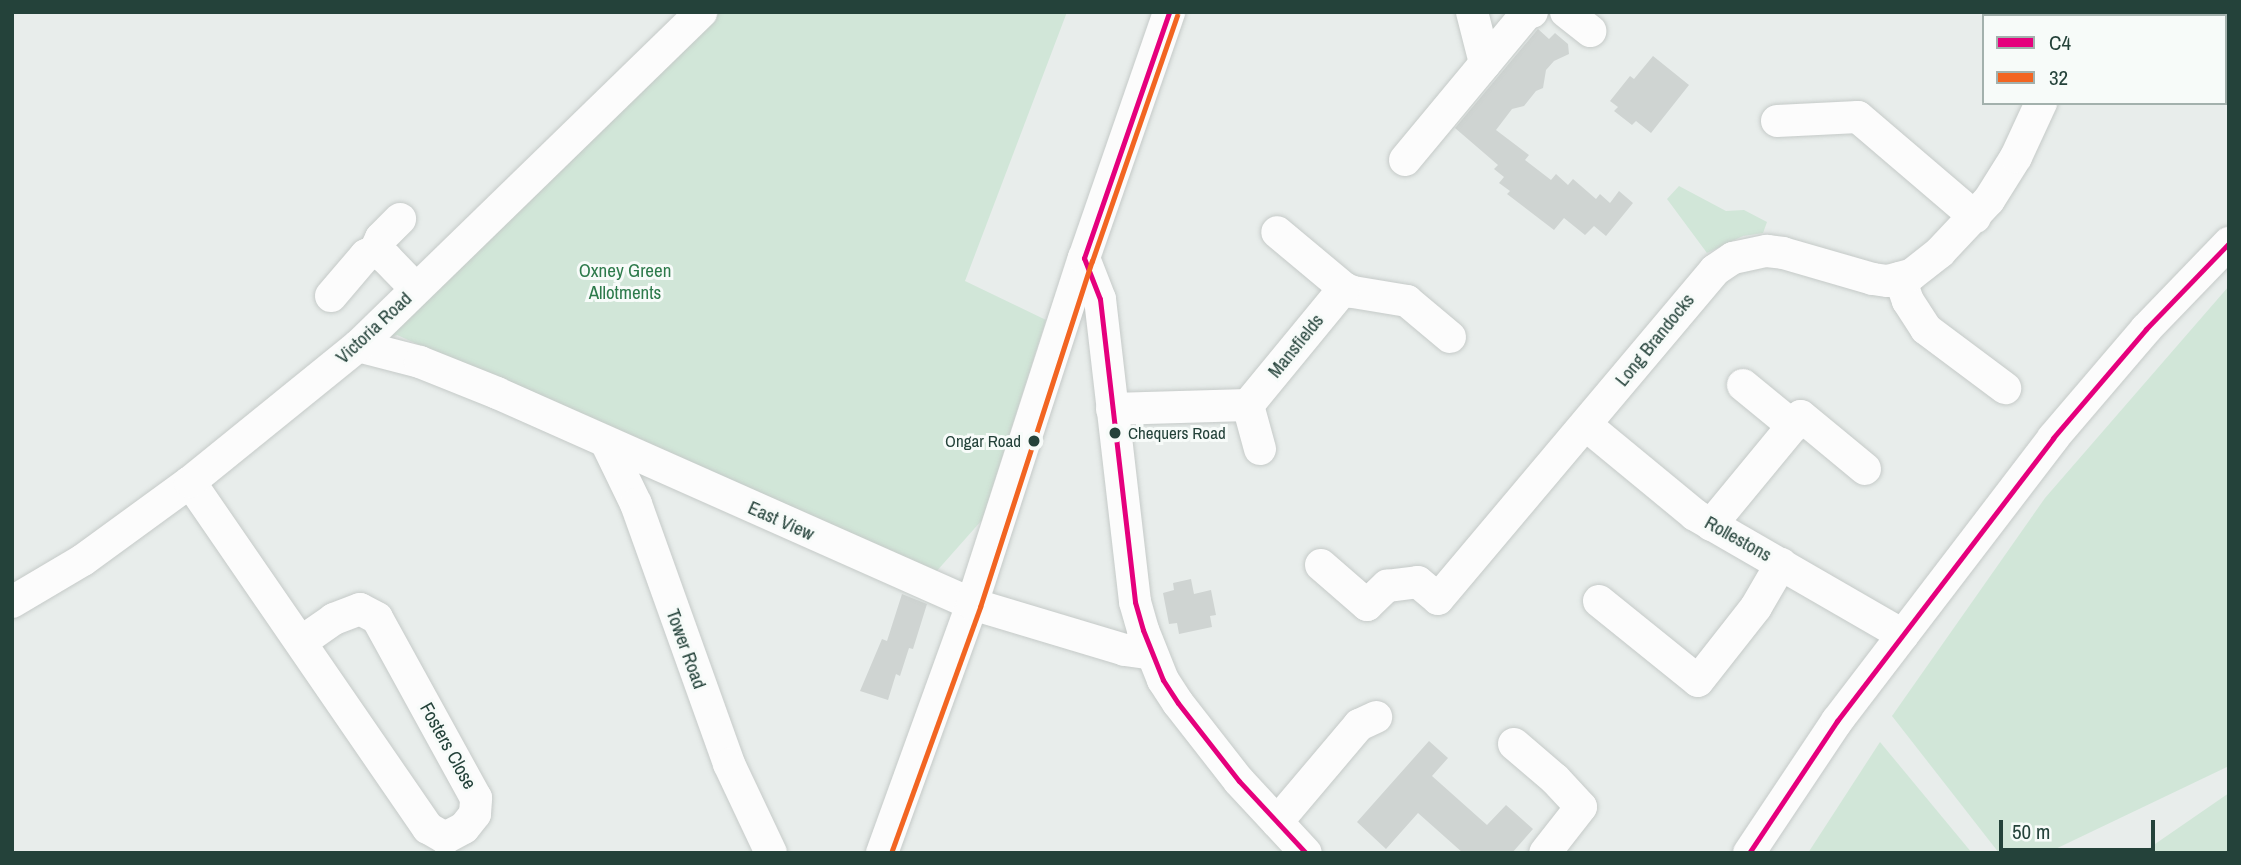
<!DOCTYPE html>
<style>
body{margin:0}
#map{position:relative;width:2241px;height:865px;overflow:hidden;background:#e8edeb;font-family:"Archivo Narrow",sans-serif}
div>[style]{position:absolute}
.green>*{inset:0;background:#d1e6d8}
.building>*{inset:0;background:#cfd4d2}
.roads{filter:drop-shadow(0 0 2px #c5cac8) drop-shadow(0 0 2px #c5cac8)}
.minor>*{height:32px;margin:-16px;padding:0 16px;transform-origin:16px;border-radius:16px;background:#fcfcfc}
.bus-1>*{height:5px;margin:-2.5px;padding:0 2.5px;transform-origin:2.5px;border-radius:2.5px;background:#e5007d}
.bus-2>*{height:5px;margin:-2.5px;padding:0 2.5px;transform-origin:2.5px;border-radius:2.5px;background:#f26522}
.dots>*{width:19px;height:19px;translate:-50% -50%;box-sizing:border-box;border:4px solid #f7fbf9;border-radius:50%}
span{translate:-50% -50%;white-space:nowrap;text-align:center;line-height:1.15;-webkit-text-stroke:6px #f7fbf9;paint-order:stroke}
.bus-label{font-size:17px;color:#24423a}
.left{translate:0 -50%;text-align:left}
.right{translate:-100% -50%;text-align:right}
.park-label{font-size:19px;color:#2d7a4b}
.street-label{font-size:19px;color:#24423a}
.frame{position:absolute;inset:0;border:14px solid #24423a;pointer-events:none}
.legend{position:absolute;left:1982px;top:14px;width:245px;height:91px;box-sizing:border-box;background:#f7fbf9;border:2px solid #a3b1ad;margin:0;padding:9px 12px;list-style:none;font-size:21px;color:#24423a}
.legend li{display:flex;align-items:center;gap:14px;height:35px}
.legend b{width:35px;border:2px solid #a3b1ad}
.scale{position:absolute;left:1999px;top:820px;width:156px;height:32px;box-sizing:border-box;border:4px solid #24423a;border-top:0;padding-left:9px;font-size:21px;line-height:24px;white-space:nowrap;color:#24423a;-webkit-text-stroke:5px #f7fbf9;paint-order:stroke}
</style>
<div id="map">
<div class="green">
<div style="clip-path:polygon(702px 12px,1067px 12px,965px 281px,1046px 320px,982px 520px,935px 573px,397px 335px,358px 346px)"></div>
<div style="clip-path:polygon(1679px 186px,1726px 211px,1744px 210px,1767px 222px,1763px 233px,1743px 236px,1707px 253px,1667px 199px)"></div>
<div style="clip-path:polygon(2229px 286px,2229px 766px,2047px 853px,1999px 853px,1892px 716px,2045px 498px)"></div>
<div style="clip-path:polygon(1880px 742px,1972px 853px,1808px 853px)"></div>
<div style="clip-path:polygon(2229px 793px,2229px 853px,2142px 853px)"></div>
</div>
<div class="building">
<div style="clip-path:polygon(1538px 29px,1549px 39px,1555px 33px,1568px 44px,1569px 54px,1554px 61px,1546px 70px,1543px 88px,1536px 91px,1524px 106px,1512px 109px,1496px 130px,1529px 155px,1525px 160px,1551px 180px,1556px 174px,1568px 185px,1573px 179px,1596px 199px,1600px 194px,1610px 203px,1619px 191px,1633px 203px,1606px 236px,1594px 226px,1585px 235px,1564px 218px,1554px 230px,1507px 194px,1510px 191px,1499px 183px,1504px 177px,1494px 169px,1498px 165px,1455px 128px)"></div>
<div style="clip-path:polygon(1653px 56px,1689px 85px,1651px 133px,1636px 121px,1632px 125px,1614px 111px,1618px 107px,1610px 101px,1630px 76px,1634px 79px)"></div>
<div style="clip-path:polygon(1191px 579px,1194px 594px,1211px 590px,1216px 615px,1210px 616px,1212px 627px,1179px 634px,1177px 623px,1169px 624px,1163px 593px,1174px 590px,1173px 583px)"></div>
<div style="clip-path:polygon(902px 594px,927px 604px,913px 649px,909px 648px,900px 676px,896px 674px,888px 700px,860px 691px,882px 639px,887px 641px)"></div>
<div style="clip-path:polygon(1429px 741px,1448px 758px,1432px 776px,1487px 825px,1506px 805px,1533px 829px,1512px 853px,1463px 853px,1418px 813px,1386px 849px,1357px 822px)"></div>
</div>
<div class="roads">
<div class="minor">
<div style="left:1472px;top:12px;width:53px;rotate:75.7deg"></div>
<div style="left:1566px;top:12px;width:31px;rotate:38deg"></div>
<div style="left:2084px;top:16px;width:4px;rotate:-63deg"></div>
<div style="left:1777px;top:121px;width:81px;rotate:-2.8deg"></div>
<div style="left:1858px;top:117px;width:154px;rotate:40.5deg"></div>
<div style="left:1405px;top:160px;width:191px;rotate:-50.3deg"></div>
<div style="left:1527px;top:13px;width:5px;rotate:-11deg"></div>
<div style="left:375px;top:251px;width:14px;rotate:-65deg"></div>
<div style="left:381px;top:238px;width:27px;rotate:-45deg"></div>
<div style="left:1084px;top:258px;width:44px;rotate:68.7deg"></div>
<div style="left:1100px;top:299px;width:305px;rotate:83.4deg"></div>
<div style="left:1135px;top:602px;width:29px;rotate:74deg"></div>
<div style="left:1143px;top:630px;width:54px;rotate:68.2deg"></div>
<div style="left:1163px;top:680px;width:27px;rotate:57deg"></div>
<div style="left:1178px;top:703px;width:99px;rotate:52deg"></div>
<div style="left:1239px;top:781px;width:98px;rotate:47.1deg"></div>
<div style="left:1900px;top:278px;width:24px;rotate:71deg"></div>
<div style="left:1908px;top:301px;width:33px;rotate:57deg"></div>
<div style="left:1926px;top:329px;width:99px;rotate:36.8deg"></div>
<div style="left:1344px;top:288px;width:10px;rotate:24deg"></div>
<div style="left:1353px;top:292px;width:55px;rotate:9.5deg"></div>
<div style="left:1407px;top:301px;width:56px;rotate:39.9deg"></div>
<div style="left:331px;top:296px;width:54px;rotate:-49.5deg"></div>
<div style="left:366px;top:255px;width:10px;rotate:-24deg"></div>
<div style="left:375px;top:251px;width:13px;rotate:32deg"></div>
<div style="left:386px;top:258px;width:43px;rotate:45.9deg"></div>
<div style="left:358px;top:346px;width:64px;rotate:14.5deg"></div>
<div style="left:420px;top:362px;width:83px;rotate:21.9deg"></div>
<div style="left:497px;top:393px;width:520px;rotate:23.95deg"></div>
<div style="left:972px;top:604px;width:160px;rotate:16.7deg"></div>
<div style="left:1125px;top:650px;width:27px;rotate:8deg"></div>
<div style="left:1743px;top:385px;width:65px;rotate:39.4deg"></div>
<div style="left:1112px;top:409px;width:136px;rotate:-1.7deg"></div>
<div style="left:1586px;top:425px;width:141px;rotate:39.5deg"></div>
<div style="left:1695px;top:515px;width:240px;rotate:30deg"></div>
<div style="left:607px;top:444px;width:67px;rotate:64.2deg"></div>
<div style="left:636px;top:504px;width:276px;rotate:70.3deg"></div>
<div style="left:729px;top:764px;width:98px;rotate:64.7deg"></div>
<div style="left:1260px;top:449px;width:46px;rotate:-105.3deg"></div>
<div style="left:1248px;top:405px;width:151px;rotate:-50.6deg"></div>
<div style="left:1344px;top:288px;width:87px;rotate:-140.1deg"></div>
<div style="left:190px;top:482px;width:420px;rotate:55.5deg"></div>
<div style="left:428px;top:828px;width:20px;rotate:30deg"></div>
<div style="left:445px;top:838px;width:21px;rotate:-28deg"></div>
<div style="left:464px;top:828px;width:18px;rotate:-52deg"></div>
<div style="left:475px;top:814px;width:16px;rotate:-86deg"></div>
<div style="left:476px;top:798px;width:205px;rotate:-118.8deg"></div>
<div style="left:377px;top:618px;width:19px;rotate:-152deg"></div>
<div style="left:360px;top:609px;width:28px;rotate:159deg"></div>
<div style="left:334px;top:619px;width:40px;rotate:145.1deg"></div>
<div style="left:1711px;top:525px;width:141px;rotate:-50.5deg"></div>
<div style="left:1801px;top:416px;width:83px;rotate:39.6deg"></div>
<div style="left:1321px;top:565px;width:61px;rotate:41deg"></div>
<div style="left:1367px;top:605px;width:28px;rotate:-44deg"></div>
<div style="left:1387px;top:586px;width:31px;rotate:-7deg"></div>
<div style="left:1418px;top:582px;width:26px;rotate:40deg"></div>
<div style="left:1438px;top:599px;width:430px;rotate:-49.9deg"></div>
<div style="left:1715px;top:270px;width:22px;rotate:-34deg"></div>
<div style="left:1733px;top:258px;width:35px;rotate:-12deg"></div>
<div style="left:1767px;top:251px;width:16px;rotate:7deg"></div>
<div style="left:1783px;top:253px;width:94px;rotate:16.1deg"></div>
<div style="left:1873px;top:279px;width:15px;rotate:8deg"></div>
<div style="left:1888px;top:281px;width:24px;rotate:-15deg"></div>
<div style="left:1911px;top:275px;width:37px;rotate:-38deg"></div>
<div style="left:1940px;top:252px;width:71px;rotate:-46.7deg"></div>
<div style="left:1989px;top:200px;width:51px;rotate:-57.9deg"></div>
<div style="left:2016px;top:157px;width:60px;rotate:-65.2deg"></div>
<div style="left:1599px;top:601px;width:127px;rotate:38.9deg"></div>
<div style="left:1698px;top:681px;width:94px;rotate:-51.9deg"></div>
<div style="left:1756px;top:607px;width:50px;rotate:-59.8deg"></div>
<div style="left:12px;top:602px;width:82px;rotate:-30.6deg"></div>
<div style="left:83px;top:560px;width:132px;rotate:-36.1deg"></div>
<div style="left:190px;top:482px;width:216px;rotate:-39deg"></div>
<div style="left:358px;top:346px;width:479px;rotate:-44.2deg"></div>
<div style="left:1514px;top:744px;width:54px;rotate:40.5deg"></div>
<div style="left:1555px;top:779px;width:38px;rotate:47deg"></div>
<div style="left:1581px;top:807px;width:58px;rotate:128deg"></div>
<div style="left:1277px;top:822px;width:127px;rotate:-49.8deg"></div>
<div style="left:1359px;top:725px;width:19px;rotate:-25deg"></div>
<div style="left:882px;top:853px;width:265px;rotate:-70.1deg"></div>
<div style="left:972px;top:604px;width:364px;rotate:-72.1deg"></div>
<div style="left:1084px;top:258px;width:260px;rotate:-70.9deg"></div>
<div style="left:1749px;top:853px;width:159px;rotate:-56.3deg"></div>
<div style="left:1837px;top:721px;width:356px;rotate:-52.6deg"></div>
<div style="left:2053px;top:438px;width:143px;rotate:-49.5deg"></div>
<div style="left:2146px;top:329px;width:120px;rotate:-46deg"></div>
</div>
</div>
<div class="bus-1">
<div style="left:1084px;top:258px;width:44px;rotate:68.7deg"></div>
<div style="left:1100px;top:299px;width:305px;rotate:83.4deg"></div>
<div style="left:1135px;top:602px;width:29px;rotate:74deg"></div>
<div style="left:1143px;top:630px;width:54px;rotate:68.2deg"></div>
<div style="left:1163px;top:680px;width:27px;rotate:57deg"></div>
<div style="left:1178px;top:703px;width:99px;rotate:52deg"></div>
<div style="left:1239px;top:781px;width:98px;rotate:47.1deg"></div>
<div style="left:1084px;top:258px;width:260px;rotate:-70.9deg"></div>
<div style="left:1749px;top:853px;width:159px;rotate:-56.3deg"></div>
<div style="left:1837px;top:721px;width:356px;rotate:-52.6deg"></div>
<div style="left:2053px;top:438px;width:143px;rotate:-49.5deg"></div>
<div style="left:2146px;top:329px;width:120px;rotate:-46deg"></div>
</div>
<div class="bus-2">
<div style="left:891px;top:853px;width:262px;rotate:-70.1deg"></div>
<div style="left:980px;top:607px;width:364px;rotate:-72.1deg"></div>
<div style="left:1092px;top:261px;width:260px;rotate:-70.9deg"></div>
</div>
<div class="dots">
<div style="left:1115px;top:433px;background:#24423a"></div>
<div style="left:1034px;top:441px;background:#24423a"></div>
</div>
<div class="bus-label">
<span class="left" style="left:1128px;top:433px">Chequers Road</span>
<span class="right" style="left:1021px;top:441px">Ongar Road</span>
</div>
<div class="park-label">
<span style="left:625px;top:282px">Oxney Green<br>Allotments</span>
</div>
<div class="street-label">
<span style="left:374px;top:328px;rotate:-43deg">Victoria Road</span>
<span style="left:1655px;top:340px;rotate:-51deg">Long Brandocks</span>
<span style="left:1296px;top:346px;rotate:-51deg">Mansfields</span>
<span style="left:781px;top:521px;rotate:24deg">East View</span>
<span style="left:1738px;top:539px;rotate:29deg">Rollestons</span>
<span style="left:686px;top:649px;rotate:70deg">Tower Road</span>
<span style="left:448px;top:746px;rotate:61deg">Fosters Close</span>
</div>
<div class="frame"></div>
<ul class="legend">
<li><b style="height:9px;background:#e5007d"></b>C4</li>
<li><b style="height:9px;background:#f26522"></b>32</li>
</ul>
<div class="scale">50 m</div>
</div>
